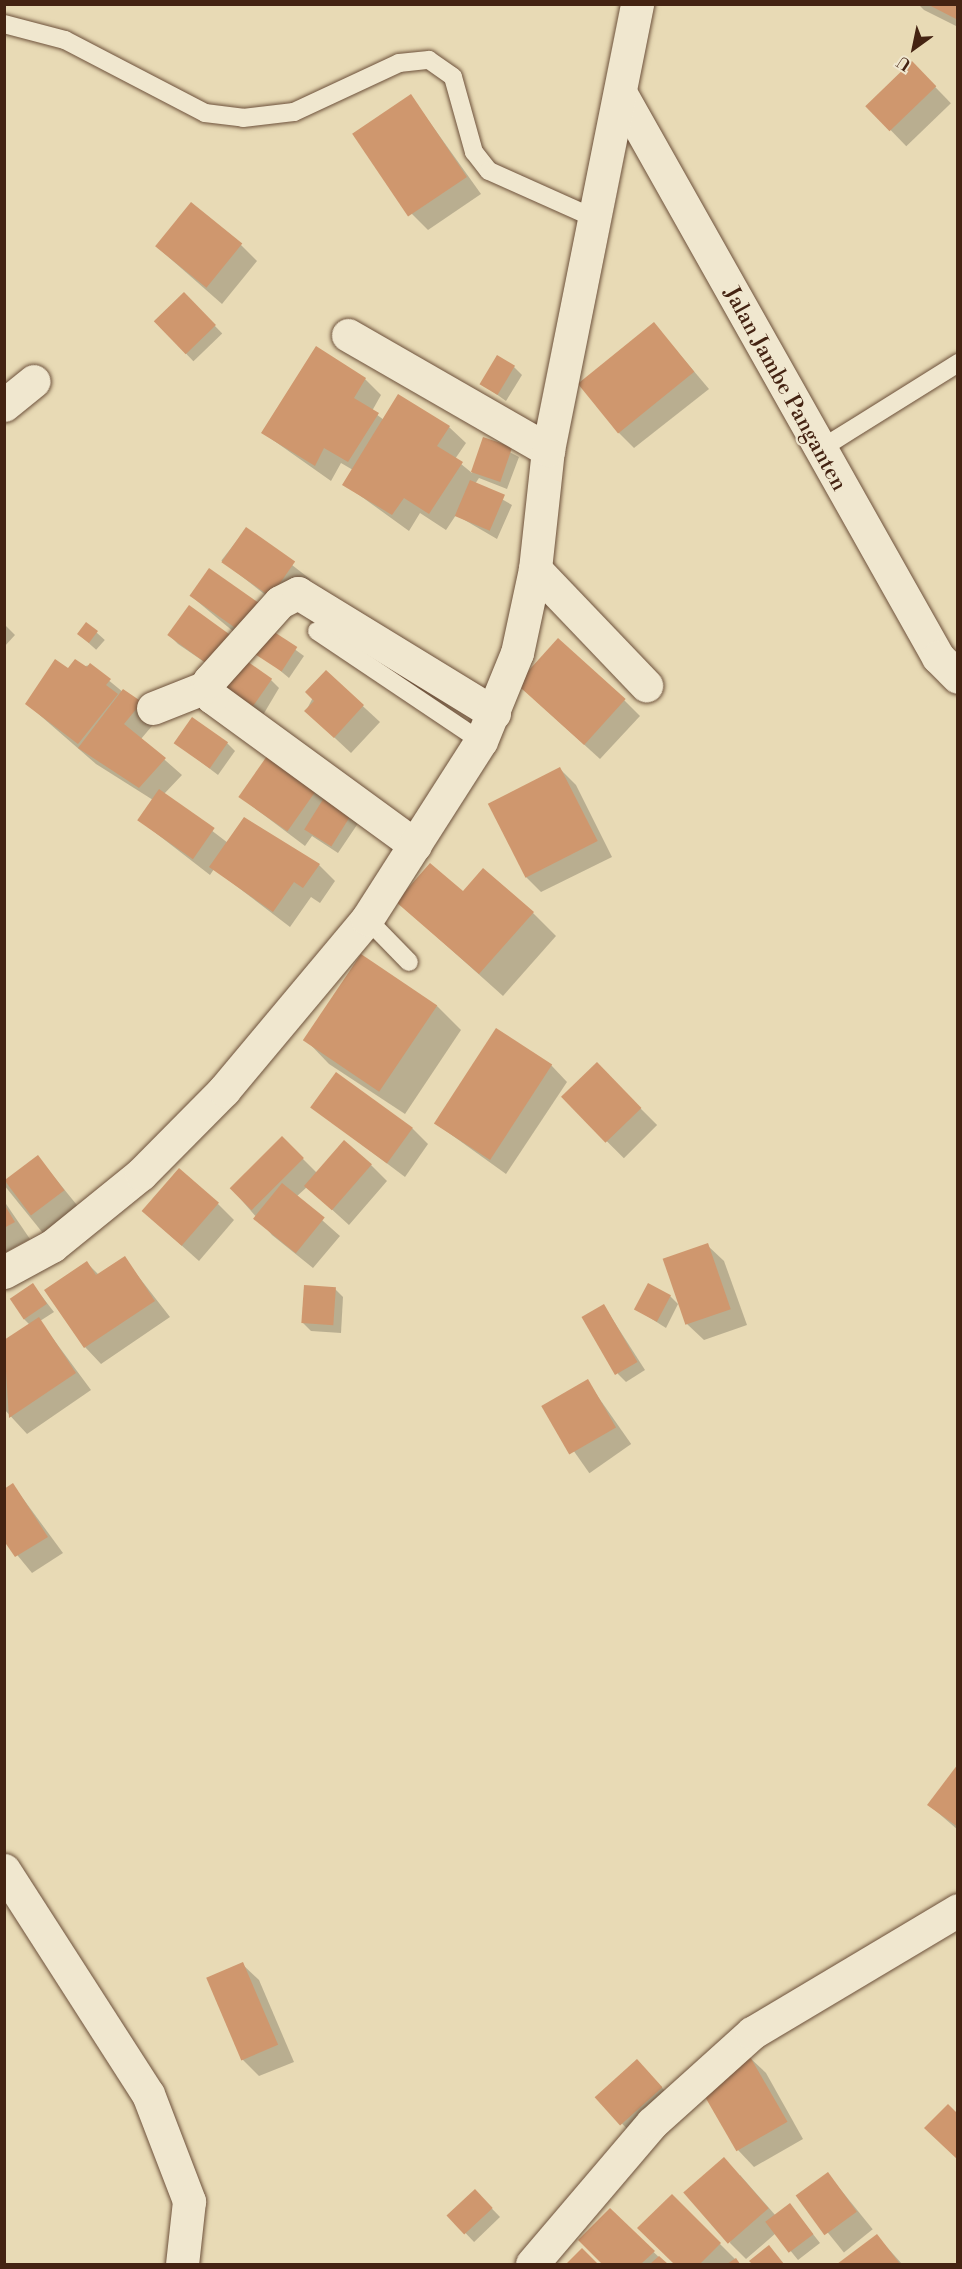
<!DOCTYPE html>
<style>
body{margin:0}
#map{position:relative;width:962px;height:2269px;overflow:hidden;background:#e8dab5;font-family:"Libre Bodoni",serif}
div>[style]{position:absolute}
.shadow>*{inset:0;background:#0003;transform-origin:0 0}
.building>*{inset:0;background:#cf976e;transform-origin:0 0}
.roads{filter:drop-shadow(0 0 2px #6d513b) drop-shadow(0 0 2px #6d513b)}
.service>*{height:18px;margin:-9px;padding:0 9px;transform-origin:9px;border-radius:9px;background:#f0e7cf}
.minor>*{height:33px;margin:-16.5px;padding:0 16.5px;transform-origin:16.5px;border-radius:16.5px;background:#f0e7cf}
span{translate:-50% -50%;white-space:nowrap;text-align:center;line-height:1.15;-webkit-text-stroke:4.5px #f0e7cf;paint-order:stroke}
.street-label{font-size:22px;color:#442312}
.frame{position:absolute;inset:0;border:6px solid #442312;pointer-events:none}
.north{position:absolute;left:884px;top:18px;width:60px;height:60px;-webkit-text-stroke:4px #f0e7cf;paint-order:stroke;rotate:213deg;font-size:16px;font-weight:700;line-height:24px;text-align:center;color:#442312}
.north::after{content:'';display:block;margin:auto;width:21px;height:27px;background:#442312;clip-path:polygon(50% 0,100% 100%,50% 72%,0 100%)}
</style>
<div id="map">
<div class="shadow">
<div style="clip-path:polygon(918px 4px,958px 4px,958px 27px,924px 10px)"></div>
<div style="left:912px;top:63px;width:56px;height:62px;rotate:46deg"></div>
<div style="clip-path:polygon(411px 96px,481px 194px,428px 230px,412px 214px)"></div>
<div style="clip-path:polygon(241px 245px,257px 261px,222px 304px,156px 246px)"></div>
<div style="left:184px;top:294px;width:55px;height:40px;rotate:46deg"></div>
<div style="clip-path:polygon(654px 324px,709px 389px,634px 448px,618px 432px)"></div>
<div style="clip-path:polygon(514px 367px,522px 375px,506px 401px,482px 384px)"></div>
<div style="clip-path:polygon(365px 379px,381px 395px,372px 411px,384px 420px,449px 427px,466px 443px,455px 459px,472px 473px,484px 439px,519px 457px,507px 489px,479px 478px,475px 484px,512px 505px,497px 539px,456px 515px,446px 530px,420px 513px,409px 531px,344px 484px,353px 470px,341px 463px,331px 481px,263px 433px)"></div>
<div style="left:246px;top:529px;width:82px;height:40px;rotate:38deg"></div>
<div style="clip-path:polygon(191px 596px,267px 629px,304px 656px,289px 678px)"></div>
<div style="clip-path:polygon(4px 624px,15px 635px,4px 647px)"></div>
<div style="left:87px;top:624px;width:24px;height:13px;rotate:42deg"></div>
<div style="clip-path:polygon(170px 636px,230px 636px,219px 672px,178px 644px)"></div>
<div style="clip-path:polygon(90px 665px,157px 720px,141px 739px,182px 775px,164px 794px,228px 843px,319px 865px,335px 881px,320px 903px,311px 897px,290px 927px,214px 869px,210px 875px,139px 820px,153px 800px,96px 764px,27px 704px,68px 670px)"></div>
<div style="clip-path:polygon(326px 672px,380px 722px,351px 753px,306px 711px)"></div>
<div style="clip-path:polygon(271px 680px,279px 688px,263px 715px,231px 695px)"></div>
<div style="clip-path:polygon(535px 700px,624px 700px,640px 716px,600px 759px)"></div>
<div style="clip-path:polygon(176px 743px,227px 743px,235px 751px,218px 775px)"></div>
<div style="clip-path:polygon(560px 769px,576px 785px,612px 857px,541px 892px,525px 876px)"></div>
<div style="clip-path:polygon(315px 791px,361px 819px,338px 853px,312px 836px,305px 846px,240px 797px)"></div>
<div style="clip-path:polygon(463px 894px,533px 913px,556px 936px,503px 996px,398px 902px)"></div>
<div style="clip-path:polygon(437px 1006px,461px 1030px,405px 1114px,329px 1064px,306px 1040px)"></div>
<div style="clip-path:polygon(551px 1065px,567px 1082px,506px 1174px,435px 1123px)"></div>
<div style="left:597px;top:1065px;width:85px;height:47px;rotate:45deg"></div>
<div style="clip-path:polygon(312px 1107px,412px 1128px,428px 1144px,405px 1177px)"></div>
<div style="clip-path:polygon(282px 1138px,317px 1173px,371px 1165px,387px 1181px,349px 1225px,307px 1187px,296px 1197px,340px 1236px,313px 1268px,272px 1235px,231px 1188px)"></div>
<div style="left:38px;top:1157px;width:65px;height:44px;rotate:51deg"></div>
<div style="clip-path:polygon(4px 1201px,30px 1239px,4px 1253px)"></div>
<div style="clip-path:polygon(218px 1204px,234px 1220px,199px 1261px,143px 1211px)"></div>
<div style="clip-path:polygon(707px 1245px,724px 1261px,747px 1325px,704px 1340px,687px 1324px)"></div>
<div style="clip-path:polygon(124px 1258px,170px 1317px,101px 1364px,85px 1347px,87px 1263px,99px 1275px)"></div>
<div style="clip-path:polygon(33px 1285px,54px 1312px,40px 1321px,91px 1390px,27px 1434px,4px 1409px,4px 1342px,30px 1325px,23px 1318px)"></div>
<div style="clip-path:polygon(335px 1289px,343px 1297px,341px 1333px,311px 1331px,303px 1323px)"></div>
<div style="clip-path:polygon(670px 1296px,678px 1304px,666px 1328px,636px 1309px)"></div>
<div style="clip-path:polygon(604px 1306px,645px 1370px,626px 1382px,618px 1374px)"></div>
<div style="left:587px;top:1381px;width:77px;height:51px;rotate:55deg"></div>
<div style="clip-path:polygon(13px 1485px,63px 1553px,32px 1573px,4px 1539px)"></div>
<div style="clip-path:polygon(958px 1767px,958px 1830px,929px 1805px)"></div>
<div style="clip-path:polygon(242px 1964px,259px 1980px,294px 2062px,259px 2076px,243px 2060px)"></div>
<div style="clip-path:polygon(749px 2057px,766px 2073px,803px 2139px,754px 2167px,738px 2150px)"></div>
<div style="clip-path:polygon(653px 2078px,678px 2105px,639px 2141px,597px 2098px)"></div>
<div style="left:828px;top:2174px;width:71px;height:37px;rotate:51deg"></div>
<div style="clip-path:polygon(740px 2175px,776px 2216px,790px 2205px,820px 2243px,798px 2260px,776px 2233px,746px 2259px,730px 2243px)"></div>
<div style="left:475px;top:2191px;width:36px;height:36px;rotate:46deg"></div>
<div style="clip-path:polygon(672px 2196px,740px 2264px,676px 2264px,639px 2228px)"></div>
<div style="clip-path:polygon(610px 2210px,666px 2264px,605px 2264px,580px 2240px)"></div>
<div style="clip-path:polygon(877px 2236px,902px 2264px,840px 2264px)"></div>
</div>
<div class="building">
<div style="clip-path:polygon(927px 4px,958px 4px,958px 20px)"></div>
<div style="left:912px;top:61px;width:35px;height:65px;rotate:46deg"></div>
<div style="left:411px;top:94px;width:100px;height:71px;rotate:56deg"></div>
<div style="left:191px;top:202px;width:66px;height:57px;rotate:39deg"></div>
<div style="left:184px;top:292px;width:46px;height:42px;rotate:46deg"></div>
<div style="left:654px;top:322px;width:64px;height:98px;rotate:51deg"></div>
<div style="clip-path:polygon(316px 346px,366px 378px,354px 398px,379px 413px,348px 462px,324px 448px,315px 466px,261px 433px)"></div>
<div style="left:497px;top:355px;width:21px;height:34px;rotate:31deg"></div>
<div style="clip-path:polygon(398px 394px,450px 426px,437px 446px,463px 462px,429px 514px,404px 498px,392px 515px,342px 485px)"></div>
<div style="left:483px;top:437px;width:31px;height:37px;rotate:19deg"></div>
<div style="left:470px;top:480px;width:38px;height:39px;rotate:23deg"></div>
<div style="left:246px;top:527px;width:60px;height:43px;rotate:35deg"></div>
<div style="left:209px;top:568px;width:60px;height:34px;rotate:35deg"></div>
<div style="left:189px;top:605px;width:52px;height:37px;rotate:36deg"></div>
<div style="left:86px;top:622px;width:15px;height:15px;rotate:37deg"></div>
<div style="left:268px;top:628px;width:35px;height:29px;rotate:33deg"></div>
<div style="left:558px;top:638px;width:91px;height:62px;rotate:42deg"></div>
<div style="left:241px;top:657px;width:38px;height:37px;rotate:35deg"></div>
<div style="clip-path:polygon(55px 659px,68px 668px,75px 659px,87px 667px,90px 663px,111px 679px,106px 685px,118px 694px,78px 744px,25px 704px)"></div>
<div style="clip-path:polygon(326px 670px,364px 705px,334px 738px,304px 711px,314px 701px,305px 692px)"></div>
<div style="clip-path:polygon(123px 689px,142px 702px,124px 724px,166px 758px,139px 788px,78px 748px)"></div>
<div style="left:192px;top:717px;width:44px;height:32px;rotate:35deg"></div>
<div style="left:267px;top:756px;width:60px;height:50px;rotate:35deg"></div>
<div style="left:560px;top:767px;width:83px;height:81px;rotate:63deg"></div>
<div style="left:159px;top:789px;width:68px;height:38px;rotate:35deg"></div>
<div style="left:327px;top:793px;width:32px;height:43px;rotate:32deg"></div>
<div style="clip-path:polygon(244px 817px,320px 864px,303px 888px,294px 882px,273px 912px,209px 867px)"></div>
<div style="clip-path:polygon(430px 863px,463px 891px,483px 868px,534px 912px,479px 974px,396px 902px)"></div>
<div style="left:361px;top:954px;width:92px;height:104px;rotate:34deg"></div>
<div style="left:496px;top:1028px;width:67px;height:114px;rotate:33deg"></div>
<div style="left:597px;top:1062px;width:64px;height:50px;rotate:46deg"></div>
<div style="left:336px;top:1072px;width:95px;height:44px;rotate:36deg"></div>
<div style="left:282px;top:1136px;width:31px;height:74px;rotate:45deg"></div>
<div style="left:344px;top:1140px;width:37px;height:61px;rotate:41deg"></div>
<div style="left:38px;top:1155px;width:44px;height:42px;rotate:53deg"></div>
<div style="left:179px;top:1168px;width:53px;height:57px;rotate:41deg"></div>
<div style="left:282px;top:1183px;width:55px;height:46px;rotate:39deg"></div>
<div style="clip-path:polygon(4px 1204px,15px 1222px,4px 1228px)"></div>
<div style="left:708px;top:1243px;width:70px;height:48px;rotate:71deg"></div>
<div style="clip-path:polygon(125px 1256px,155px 1301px,84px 1348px,44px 1290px,87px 1261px,96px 1275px)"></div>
<div style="left:33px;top:1283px;width:25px;height:28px;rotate:56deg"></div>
<div style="left:648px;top:1283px;width:26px;height:30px;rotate:28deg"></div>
<div style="left:304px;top:1285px;width:32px;height:38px;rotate:4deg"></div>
<div style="left:604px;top:1304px;width:67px;height:26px;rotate:60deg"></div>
<div style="clip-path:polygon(39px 1317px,76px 1373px,9px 1418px,4px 1340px)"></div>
<div style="left:588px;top:1379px;width:56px;height:54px;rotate:60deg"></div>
<div style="clip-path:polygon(13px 1483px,48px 1537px,15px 1557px,4px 1541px,4px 1489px)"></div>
<div style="clip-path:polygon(958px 1764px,958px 1827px,927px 1805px)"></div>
<div style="left:243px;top:1962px;width:90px;height:40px;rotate:67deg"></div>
<div style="left:749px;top:2055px;width:77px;height:59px;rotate:60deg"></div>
<div style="left:637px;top:2059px;width:38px;height:57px;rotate:48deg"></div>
<div style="clip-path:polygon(948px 2104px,958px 2114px,958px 2160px,924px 2128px)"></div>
<div style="left:724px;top:2157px;width:68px;height:54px;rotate:49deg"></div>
<div style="left:828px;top:2172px;width:49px;height:40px;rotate:54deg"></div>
<div style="left:475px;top:2189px;width:26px;height:39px;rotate:47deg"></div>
<div style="clip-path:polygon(672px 2194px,721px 2243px,700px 2264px,674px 2264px,637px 2228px)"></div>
<div style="left:790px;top:2203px;width:39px;height:31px;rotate:53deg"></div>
<div style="clip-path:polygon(610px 2208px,655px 2251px,641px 2264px,602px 2264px,578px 2240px)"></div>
<div style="clip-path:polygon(877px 2234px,900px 2264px,837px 2264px)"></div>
<div style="clip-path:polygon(769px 2245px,784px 2264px,752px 2264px,749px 2261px)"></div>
<div style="clip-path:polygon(582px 2248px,598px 2264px,566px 2264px)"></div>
<div style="clip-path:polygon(659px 2256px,668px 2264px,650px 2264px)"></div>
<div style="clip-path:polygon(736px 2258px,740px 2264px,727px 2264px)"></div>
</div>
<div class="roads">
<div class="service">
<div style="left:4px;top:24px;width:63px;rotate:14.7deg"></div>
<div style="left:65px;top:40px;width:158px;rotate:27.5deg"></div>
<div style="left:205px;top:113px;width:38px;rotate:7deg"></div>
<div style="left:243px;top:118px;width:51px;rotate:-6.7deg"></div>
<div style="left:294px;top:112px;width:116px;rotate:-25deg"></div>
<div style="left:399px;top:63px;width:30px;rotate:-6deg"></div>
<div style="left:429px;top:60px;width:29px;rotate:35deg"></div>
<div style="left:453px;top:77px;width:78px;rotate:74.4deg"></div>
<div style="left:474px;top:152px;width:24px;rotate:52deg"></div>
<div style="left:489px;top:171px;width:115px;rotate:24.1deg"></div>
<div style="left:819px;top:450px;width:164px;rotate:-32deg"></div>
<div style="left:317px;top:631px;width:197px;rotate:33.9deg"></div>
<div style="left:367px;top:919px;width:60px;rotate:45.7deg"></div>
</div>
<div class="minor">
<div style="left:621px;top:94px;width:646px;rotate:60.62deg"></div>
<div style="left:938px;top:657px;width:28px;rotate:45deg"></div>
<div style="left:348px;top:335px;width:231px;rotate:29.9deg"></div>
<div style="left:4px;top:405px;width:38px;rotate:-39deg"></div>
<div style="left:535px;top:569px;width:161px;rotate:46.3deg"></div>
<div style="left:153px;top:708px;width:57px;rotate:-21.6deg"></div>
<div style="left:415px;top:845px;width:251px;rotate:-143.9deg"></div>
<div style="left:212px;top:697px;width:12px;rotate:-121deg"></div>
<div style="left:206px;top:687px;width:7px;rotate:-63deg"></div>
<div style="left:209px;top:681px;width:106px;rotate:-48.1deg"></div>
<div style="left:280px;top:602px;width:20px;rotate:-27deg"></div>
<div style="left:298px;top:593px;width:230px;rotate:31.5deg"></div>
<div style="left:4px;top:1272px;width:55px;rotate:-28.4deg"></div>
<div style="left:52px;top:1246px;width:114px;rotate:-39deg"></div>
<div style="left:141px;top:1174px;width:118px;rotate:-45.3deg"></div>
<div style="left:224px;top:1090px;width:223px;rotate:-50.1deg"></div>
<div style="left:367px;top:919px;width:211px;rotate:-57.4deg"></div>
<div style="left:481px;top:741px;width:95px;rotate:-67.8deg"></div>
<div style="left:517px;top:653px;width:86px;rotate:-77.9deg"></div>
<div style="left:535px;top:569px;width:120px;rotate:-83.8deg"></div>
<div style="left:548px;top:450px;width:455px;rotate:-78.7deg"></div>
<div style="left:4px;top:1870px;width:266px;rotate:57.3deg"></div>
<div style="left:148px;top:2094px;width:115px;rotate:69deg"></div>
<div style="left:189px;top:2201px;width:63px;rotate:96.3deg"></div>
<div style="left:532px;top:2264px;width:185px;rotate:-49.6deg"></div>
<div style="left:652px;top:2123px;width:135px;rotate:-42deg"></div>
<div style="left:752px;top:2033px;width:240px;rotate:-30.8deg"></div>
</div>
</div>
<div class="street-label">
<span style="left:785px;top:389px;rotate:61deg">Jalan Jambe Panganten</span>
</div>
<div class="frame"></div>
<div class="north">U</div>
</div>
